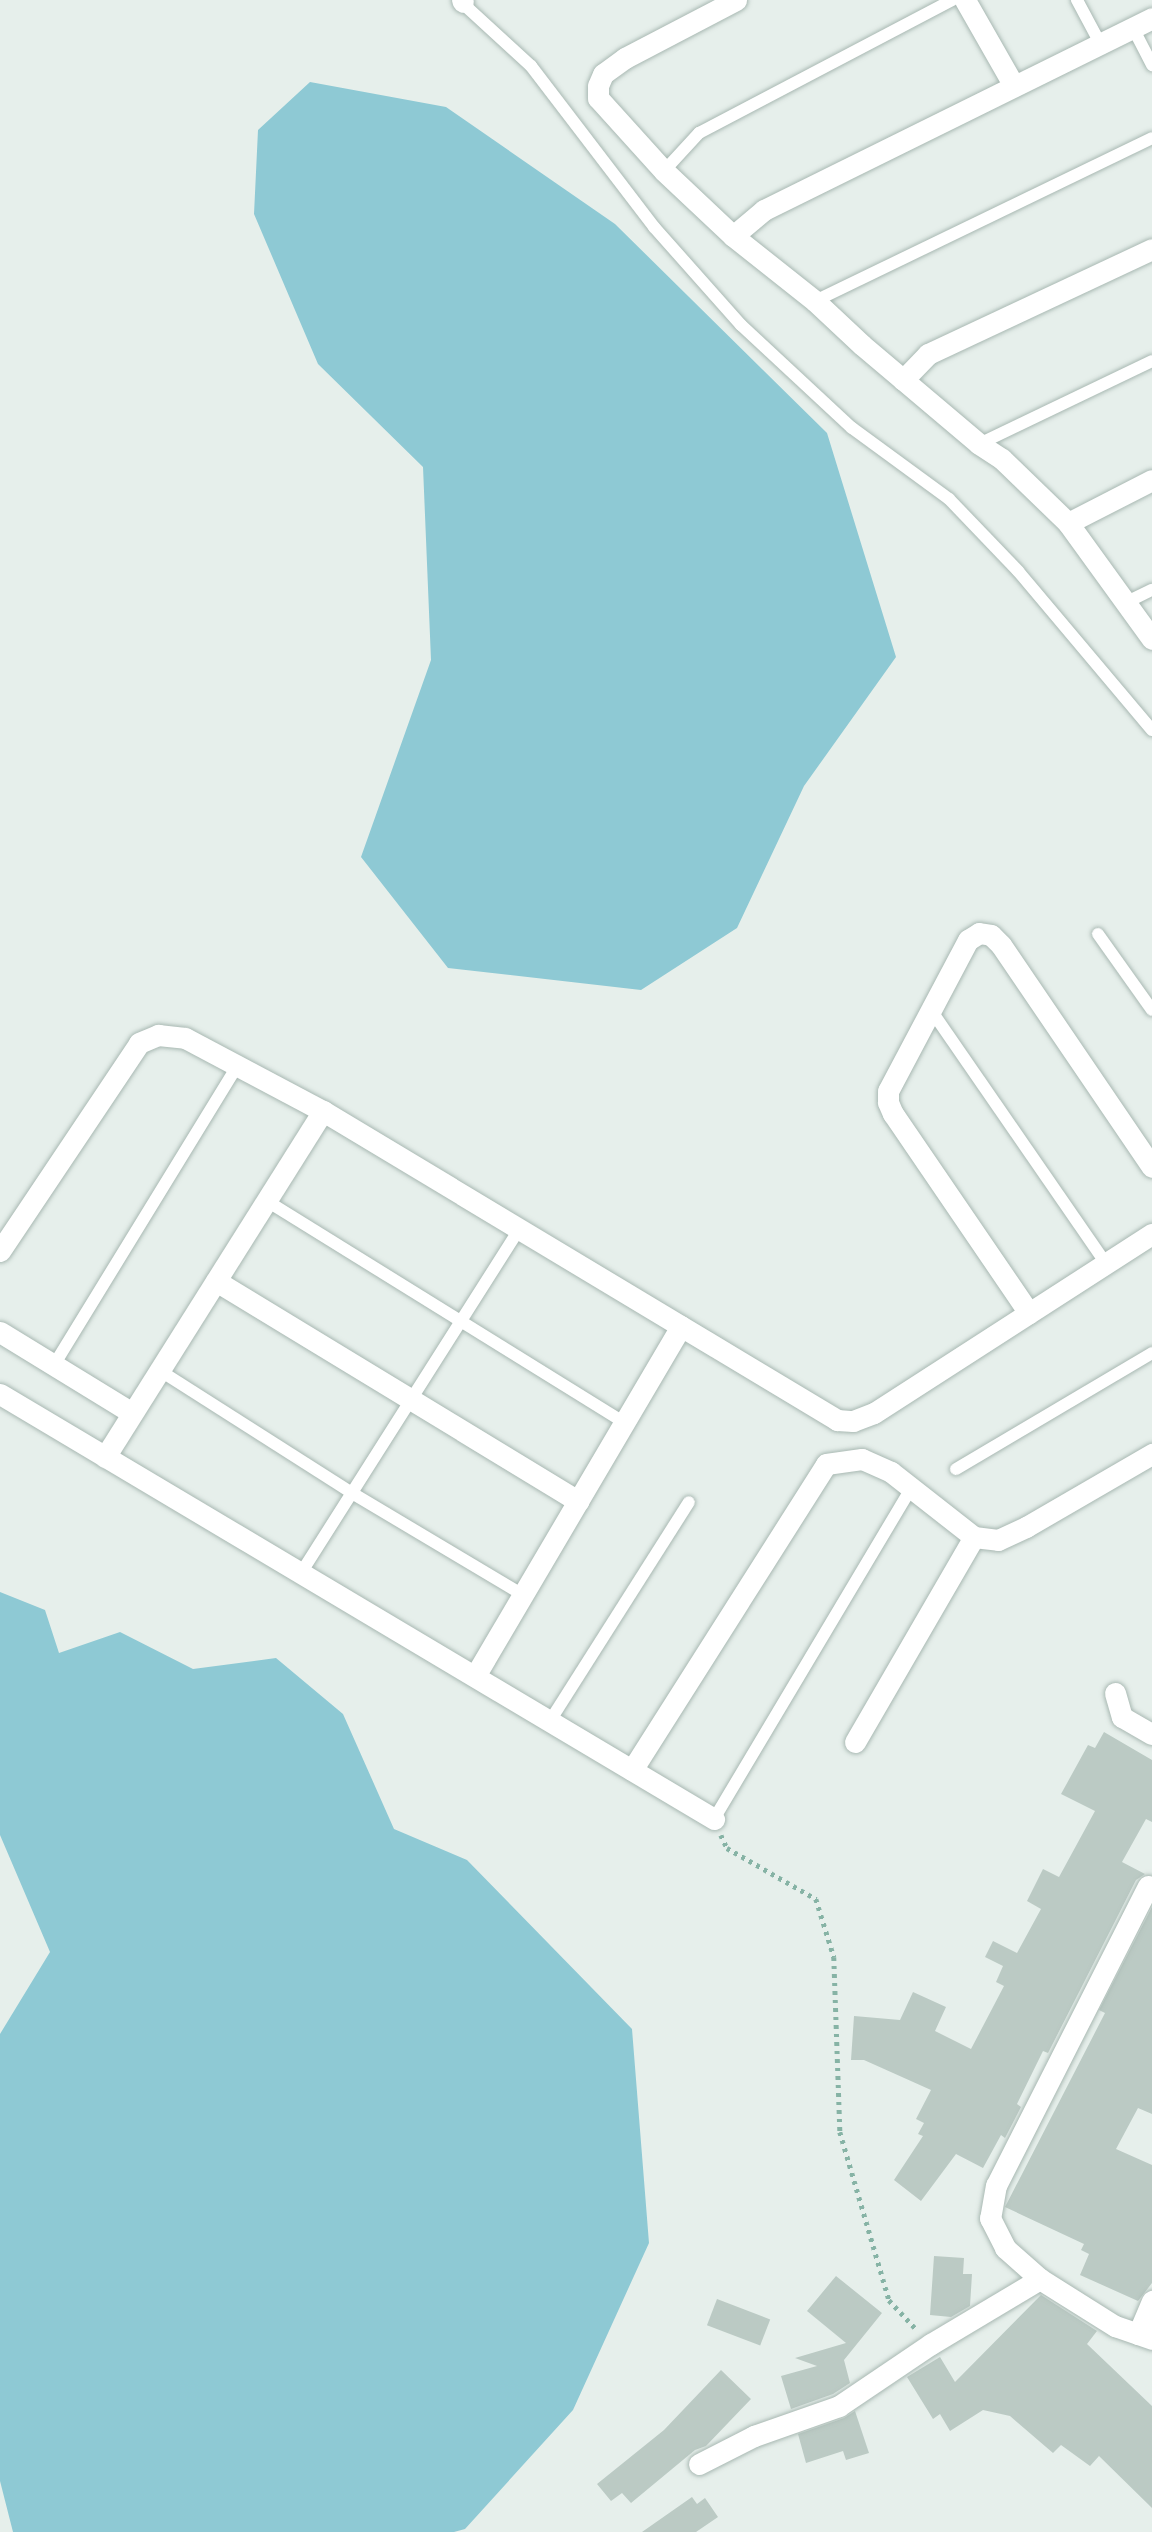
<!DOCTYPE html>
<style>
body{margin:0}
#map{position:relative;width:1152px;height:2532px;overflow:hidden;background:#e6efeb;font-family:Quicksand,sans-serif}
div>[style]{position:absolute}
.water>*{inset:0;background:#8ec9d4}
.building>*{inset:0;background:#bbcac4;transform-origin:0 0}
.path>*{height:4.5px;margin-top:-2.25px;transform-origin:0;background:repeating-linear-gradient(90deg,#86b3a5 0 3.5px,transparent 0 8.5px)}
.roads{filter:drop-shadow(0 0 2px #a8b8b2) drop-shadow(0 0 2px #a8b8b2)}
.service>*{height:12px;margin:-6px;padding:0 6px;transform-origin:6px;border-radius:6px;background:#fff}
.minor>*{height:21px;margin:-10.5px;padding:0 10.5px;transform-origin:10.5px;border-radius:10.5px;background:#fff}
span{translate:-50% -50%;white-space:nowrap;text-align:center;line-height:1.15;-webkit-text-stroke:5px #f7fbf9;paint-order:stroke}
</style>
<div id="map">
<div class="water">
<div style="clip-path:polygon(310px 82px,446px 107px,615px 224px,827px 433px,896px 657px,804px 786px,737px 928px,641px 990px,448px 968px,361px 857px,431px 660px,423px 467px,318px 364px,254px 214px,258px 130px)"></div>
<div style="clip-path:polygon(0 1592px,45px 1610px,59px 1653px,120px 1632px,193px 1669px,276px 1658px,343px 1714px,394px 1829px,467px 1860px,632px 2029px,649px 2243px,573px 2410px,465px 2529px,454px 2532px,13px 2532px,0 2481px,0 2034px,50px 1952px,0 1835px)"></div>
</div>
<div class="building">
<div style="clip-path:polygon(1104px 1732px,1152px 1760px,1152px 1822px,1146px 1819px,1122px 1862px,1145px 1874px,1136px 1880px,1048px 2053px,1043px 2051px,1017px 2104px,1021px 2107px,1005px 2138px,1001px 2135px,983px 2168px,956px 2154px,921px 2201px,894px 2180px,923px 2136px,918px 2134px,924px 2123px,916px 2119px,931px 2090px,864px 2060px,851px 2060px,854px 2016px,900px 2020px,913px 1992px,946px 2007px,935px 2031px,971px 2049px,1004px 1986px,996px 1982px,1003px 1966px,985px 1957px,993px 1941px,1017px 1953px,1041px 1909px,1027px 1901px,1043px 1869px,1059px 1877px,1095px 1811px,1061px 1794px,1088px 1745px,1095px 1748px)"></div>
<div style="clip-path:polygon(1152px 1907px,1152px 2114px,1138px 2108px,1116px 2149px,1152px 2165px,1152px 2283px,1138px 2301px,1080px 2275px,1089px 2254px,1081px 2250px,1084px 2244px,1005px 2207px,1105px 2013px,1099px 2010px)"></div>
<div style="clip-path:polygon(934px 2256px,964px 2258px,963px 2274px,972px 2274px,970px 2306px,951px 2317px,930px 2315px)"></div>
<div style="clip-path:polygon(836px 2276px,882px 2313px,844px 2360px,850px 2383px,833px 2394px,791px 2409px,781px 2376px,817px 2366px,795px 2358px,846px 2343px,807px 2311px)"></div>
<div style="clip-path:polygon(1041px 2295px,1097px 2331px,1087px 2344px,1152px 2406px,1152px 2508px,1099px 2456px,1090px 2466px,1061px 2445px,1053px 2453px,1010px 2416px,983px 2410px,950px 2431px,940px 2414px,933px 2419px,907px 2377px,940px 2357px,955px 2382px)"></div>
<div style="left:717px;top:2299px;width:57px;height:28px;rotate:21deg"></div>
<div style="clip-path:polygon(721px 2370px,751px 2399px,706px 2446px,695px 2450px,631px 2503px,622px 2493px,611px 2501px,597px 2484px,664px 2430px)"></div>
<div style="clip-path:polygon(855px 2411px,869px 2453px,846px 2460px,843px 2451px,806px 2463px,798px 2434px,844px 2418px)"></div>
<div style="clip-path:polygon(692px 2497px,697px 2504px,705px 2498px,718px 2517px,696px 2532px,642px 2532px)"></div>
</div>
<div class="path">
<div style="left:721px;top:1835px;width:14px;rotate:65deg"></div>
<div style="left:727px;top:1848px;width:103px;rotate:29.8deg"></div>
<div style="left:816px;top:1899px;width:61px;rotate:72.8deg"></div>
<div style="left:834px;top:1957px;width:175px;rotate:88deg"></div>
<div style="left:840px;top:2132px;width:175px;rotate:73.7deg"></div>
<div style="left:889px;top:2300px;width:41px;rotate:47deg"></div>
</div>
<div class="roads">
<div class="service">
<div style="left:459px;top:0;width:98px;rotate:42.5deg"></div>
<div style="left:531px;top:66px;width:203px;rotate:52.6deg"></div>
<div style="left:654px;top:227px;width:131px;rotate:48.4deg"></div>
<div style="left:741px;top:325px;width:151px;rotate:42.9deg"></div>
<div style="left:852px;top:428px;width:120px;rotate:36.2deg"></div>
<div style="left:949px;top:499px;width:100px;rotate:46.2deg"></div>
<div style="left:1018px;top:571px;width:208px;rotate:49.9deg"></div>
<div style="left:1077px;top:0;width:51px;rotate:61.9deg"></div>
<div style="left:1133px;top:28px;width:42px;rotate:62.8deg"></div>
<div style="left:664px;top:171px;width:52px;rotate:-47.4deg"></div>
<div style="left:699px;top:133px;width:286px;rotate:-27.7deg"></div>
<div style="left:815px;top:301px;width:374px;rotate:-25.8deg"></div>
<div style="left:979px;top:444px;width:192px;rotate:-25.6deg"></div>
<div style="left:1127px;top:602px;width:28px;rotate:-26deg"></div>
<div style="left:1098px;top:934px;width:93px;rotate:54.6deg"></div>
<div style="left:931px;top:1010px;width:308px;rotate:55.4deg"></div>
<div style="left:267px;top:1201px;width:420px;rotate:31.8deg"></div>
<div style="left:54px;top:1365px;width:352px;rotate:-58.5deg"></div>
<div style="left:159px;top:1370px;width:229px;rotate:32.5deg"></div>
<div style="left:352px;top:1493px;width:199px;rotate:30.8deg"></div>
<div style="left:956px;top:1469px;width:228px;rotate:-30.6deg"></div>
<div style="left:301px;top:1573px;width:407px;rotate:-57.6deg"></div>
<div style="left:550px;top:1721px;width:259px;rotate:-57.6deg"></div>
<div style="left:714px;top:1819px;width:385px;rotate:-59.2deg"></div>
</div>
<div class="minor">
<div style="left:462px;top:0;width:2px;rotate:63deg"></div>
<div style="left:736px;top:0;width:125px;rotate:152.4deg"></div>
<div style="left:625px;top:58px;width:27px;rotate:144deg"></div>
<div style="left:603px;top:74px;width:13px;rotate:113deg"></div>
<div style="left:598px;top:86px;width:12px;rotate:90deg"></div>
<div style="left:598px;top:98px;width:98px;rotate:47.9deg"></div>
<div style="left:664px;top:171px;width:95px;rotate:43.3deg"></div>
<div style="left:733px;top:236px;width:105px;rotate:38.4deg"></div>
<div style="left:815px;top:301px;width:64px;rotate:43.1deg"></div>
<div style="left:862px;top:345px;width:153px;rotate:40.2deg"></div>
<div style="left:979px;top:444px;width:27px;rotate:33deg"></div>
<div style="left:1002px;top:459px;width:92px;rotate:44.1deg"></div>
<div style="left:1068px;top:523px;width:143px;rotate:54.1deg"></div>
<div style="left:965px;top:0;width:99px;rotate:60.3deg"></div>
<div style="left:733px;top:236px;width:40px;rotate:-40deg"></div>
<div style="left:764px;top:210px;width:433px;rotate:-26.3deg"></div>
<div style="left:903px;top:380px;width:36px;rotate:-46deg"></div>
<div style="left:928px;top:354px;width:247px;rotate:-25.1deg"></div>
<div style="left:1068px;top:523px;width:94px;rotate:-27.1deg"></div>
<div style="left:0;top:1251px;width:250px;rotate:-56.2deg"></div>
<div style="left:139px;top:1043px;width:21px;rotate:-23deg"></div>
<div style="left:158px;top:1035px;width:27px;rotate:6deg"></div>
<div style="left:185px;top:1038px;width:156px;rotate:27.9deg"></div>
<div style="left:323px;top:1111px;width:600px;rotate:31.01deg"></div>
<div style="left:837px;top:1420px;width:16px;rotate:4deg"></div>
<div style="left:853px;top:1421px;width:22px;rotate:-21deg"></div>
<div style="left:874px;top:1413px;width:331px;rotate:-32.8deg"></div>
<div style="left:216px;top:1281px;width:424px;rotate:31.3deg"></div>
<div style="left:1029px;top:1313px;width:241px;rotate:-124.3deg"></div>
<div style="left:893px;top:1114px;width:13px;rotate:-113deg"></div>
<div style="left:888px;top:1102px;width:11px;rotate:-90deg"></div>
<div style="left:888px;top:1091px;width:171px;rotate:-62.1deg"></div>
<div style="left:968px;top:940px;width:13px;rotate:-32deg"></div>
<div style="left:979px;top:933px;width:12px;rotate:9deg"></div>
<div style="left:991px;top:935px;width:14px;rotate:45deg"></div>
<div style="left:1001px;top:945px;width:268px;rotate:55.8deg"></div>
<div style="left:0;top:1332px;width:155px;rotate:31.5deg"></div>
<div style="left:0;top:1394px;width:831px;rotate:30.76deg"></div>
<div style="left:105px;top:1457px;width:409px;rotate:-57.8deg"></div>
<div style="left:475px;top:1676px;width:406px;rotate:-59.5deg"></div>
<div style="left:1115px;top:1693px;width:25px;rotate:74deg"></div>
<div style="left:1122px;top:1717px;width:34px;rotate:30deg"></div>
<div style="left:855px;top:1742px;width:237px;rotate:-59.9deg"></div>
<div style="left:632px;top:1770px;width:362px;rotate:-57.6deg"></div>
<div style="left:826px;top:1464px;width:36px;rotate:-8deg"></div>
<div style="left:862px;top:1459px;width:32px;rotate:24deg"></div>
<div style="left:891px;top:1472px;width:105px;rotate:38.1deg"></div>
<div style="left:974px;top:1537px;width:24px;rotate:7deg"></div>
<div style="left:998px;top:1540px;width:31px;rotate:-25deg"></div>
<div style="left:1026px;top:1527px;width:146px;rotate:-30.1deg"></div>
<div style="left:1148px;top:1886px;width:335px;rotate:116.9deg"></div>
<div style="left:996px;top:2185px;width:34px;rotate:100deg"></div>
<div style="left:990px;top:2218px;width:34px;rotate:63deg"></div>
<div style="left:1005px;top:2248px;width:47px;rotate:41.5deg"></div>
<div style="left:1040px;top:2279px;width:89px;rotate:32.1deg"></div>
<div style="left:1115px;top:2326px;width:39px;rotate:19deg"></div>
<div style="left:1138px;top:2334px;width:36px;rotate:-67deg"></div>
<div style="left:699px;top:2464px;width:62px;rotate:-27deg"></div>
<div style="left:754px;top:2436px;width:90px;rotate:-19.4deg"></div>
<div style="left:839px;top:2406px;width:111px;rotate:-34deg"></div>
<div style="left:931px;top:2344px;width:127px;rotate:-30.8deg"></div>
</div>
</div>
</div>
